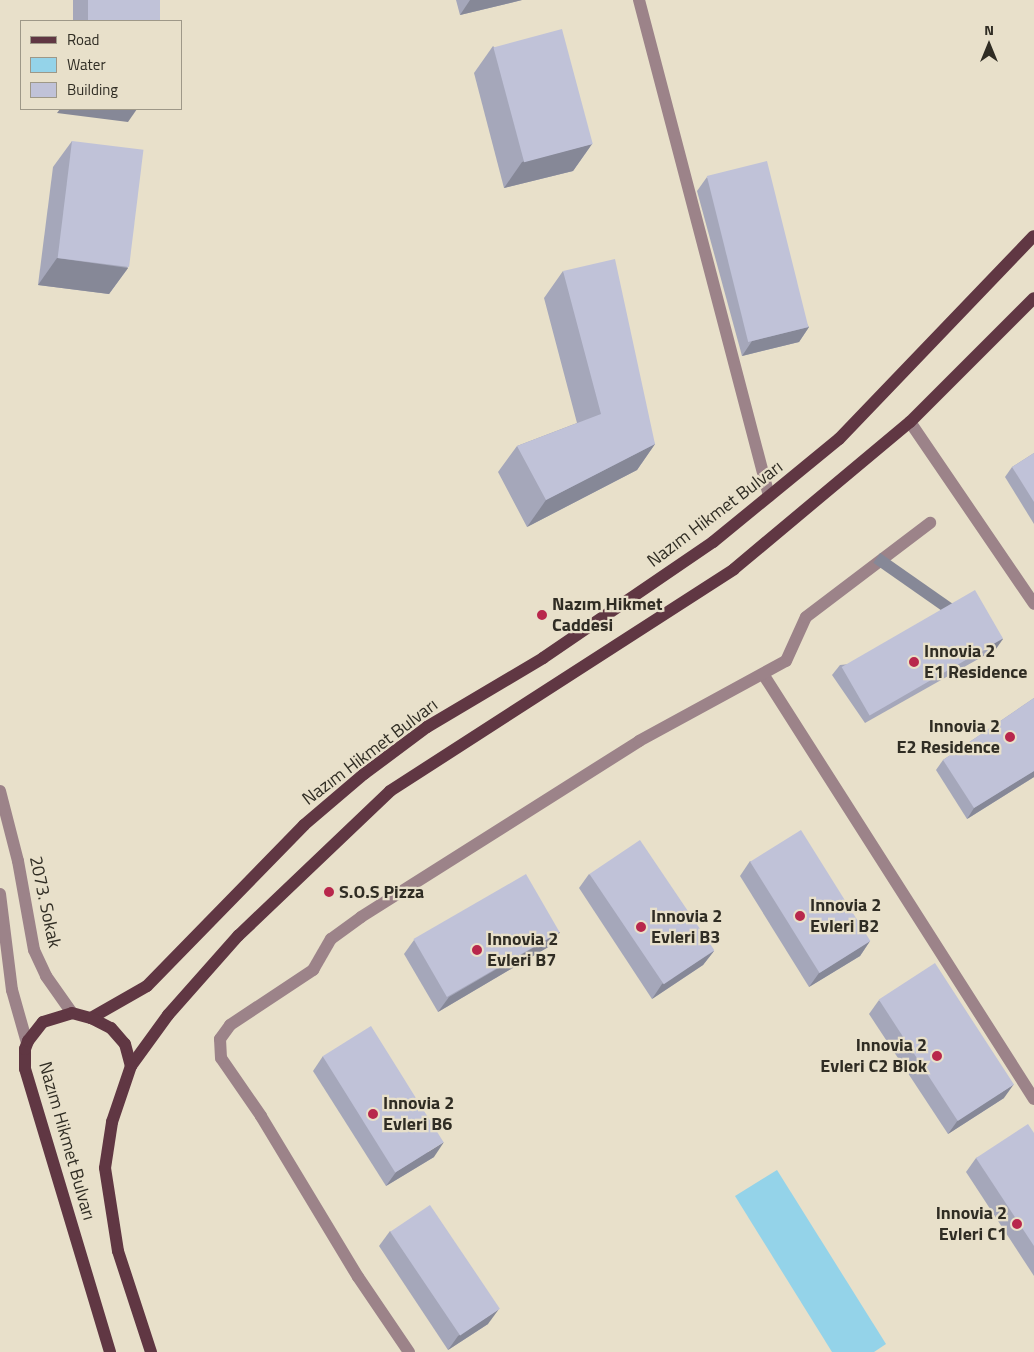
<!DOCTYPE html>
<meta charset="utf-8">
<style>
body{margin:0}
#map{position:relative;width:1034px;height:1352px;overflow:hidden;background:#e8e0ca;font-family:"Titillium Web",sans-serif}
div>[style]{position:absolute}
.water>*{inset:0;background:#94d3e9}
.minor>*{height:12px;margin:-6px;padding:0 6px;transform-origin:6px;border-radius:6px;background:#9c8389}
.major>*{height:12px;margin:-6px;padding:0 6px;transform-origin:6px;border-radius:6px;background:#603743}
.wall>*{inset:0;background:#a5a7ba;transform-origin:0 0}
.shaded-wall>*{inset:0;background:#868897;transform-origin:0 0}
.building>*{inset:0;background:#c0c2d8;transform-origin:0 0}
.dots>*{width:14px;height:14px;translate:-50% -50%;box-sizing:border-box;border:2px solid #e8e0ca;border-radius:50%}
span{translate:-50% -50%;white-space:nowrap;text-align:center;line-height:1.15;-webkit-text-stroke:4.5px #e8e0ca;paint-order:stroke}
.street-label{font-size:18px;color:#302d24}
.poi-label{font-size:18px;color:#302d24;font-weight:700}
.left{translate:0 -50%;text-align:left}
.right{translate:-100% -50%;text-align:right}
.legend{position:absolute;left:20px;top:20px;width:162px;height:90px;box-sizing:border-box;background:#e8e0ca;border:1px solid #9e9888;margin:0;padding:6px 9px;list-style:none;font-size:15px;color:#302d24}
.legend li{display:flex;align-items:center;gap:10px;height:25px}
.legend b{width:25px;border:1px solid #9e9888}
.north{position:absolute;left:964px;top:20px;width:50px;height:50px;-webkit-text-stroke:4px #e8e0ca;paint-order:stroke;rotate:0deg;font-size:14px;font-weight:700;line-height:20px;text-align:center;color:#302d24}
.north::after{content:'';display:block;margin:auto;width:18px;height:22px;background:#302d24;clip-path:polygon(50% 0,100% 100%,50% 72%,0 100%)}
</style>
<div id="map">
<div class="water">
<div style="clip-path:polygon(777px 1170px,886px 1344px,874px 1352px,832px 1352px,735px 1196px)"></div>
</div>
<div class="minor">
<div style="left:639px;top:0;width:513px;rotate:75.31deg"></div>
<div style="left:910px;top:422px;width:220px;rotate:55.7deg"></div>
<div style="left:763px;top:674px;width:504px;rotate:57.48deg"></div>
<div style="left:0;top:791px;width:72px;rotate:75.6deg"></div>
<div style="left:18px;top:861px;width:90px;rotate:79.8deg"></div>
<div style="left:34px;top:950px;width:29px;rotate:65deg"></div>
<div style="left:46px;top:976px;width:45px;rotate:54.9deg"></div>
<div style="left:0;top:894px;width:97px;rotate:82.9deg"></div>
<div style="left:12px;top:990px;width:55px;rotate:74.2deg"></div>
<div style="left:409px;top:1352px;width:91px;rotate:-124.2deg"></div>
<div style="left:358px;top:1277px;width:188px;rotate:-121.1deg"></div>
<div style="left:261px;top:1116px;width:70px;rotate:-124.6deg"></div>
<div style="left:221px;top:1058px;width:19px;rotate:-93deg"></div>
<div style="left:220px;top:1039px;width:17px;rotate:-54deg"></div>
<div style="left:230px;top:1025px;width:100px;rotate:-33.5deg"></div>
<div style="left:313px;top:970px;width:36px;rotate:-60deg"></div>
<div style="left:331px;top:939px;width:37px;rotate:-36deg"></div>
<div style="left:361px;top:917px;width:329px;rotate:-32.3deg"></div>
<div style="left:639px;top:741px;width:167px;rotate:-28.6deg"></div>
<div style="left:786px;top:661px;width:48px;rotate:-65.6deg"></div>
<div style="left:806px;top:617px;width:156px;rotate:-37.2deg"></div>
</div>
<div class="major">
<div style="left:91px;top:1018px;width:64px;rotate:-29.7deg"></div>
<div style="left:147px;top:986px;width:225px;rotate:-45.7deg"></div>
<div style="left:304px;top:825px;width:79px;rotate:-40.4deg"></div>
<div style="left:364px;top:774px;width:79px;rotate:-36.7deg"></div>
<div style="left:427px;top:727px;width:135px;rotate:-30.7deg"></div>
<div style="left:543px;top:658px;width:206px;rotate:-34.3deg"></div>
<div style="left:713px;top:542px;width:163px;rotate:-39.3deg"></div>
<div style="left:839px;top:439px;width:281px;rotate:-46.2deg"></div>
<div style="left:110px;top:1352px;width:295px;rotate:-106.7deg"></div>
<div style="left:25px;top:1069px;width:20px;rotate:-90deg"></div>
<div style="left:25px;top:1049px;width:9px;rotate:-69deg"></div>
<div style="left:28px;top:1041px;width:24px;rotate:-52deg"></div>
<div style="left:43px;top:1022px;width:30px;rotate:-17deg"></div>
<div style="left:72px;top:1013px;width:20px;rotate:15deg"></div>
<div style="left:91px;top:1018px;width:22px;rotate:27deg"></div>
<div style="left:111px;top:1028px;width:21px;rotate:49deg"></div>
<div style="left:125px;top:1044px;width:23px;rotate:75deg"></div>
<div style="left:151px;top:1352px;width:106px;rotate:-108.1deg"></div>
<div style="left:118px;top:1251px;width:84px;rotate:-98.9deg"></div>
<div style="left:105px;top:1168px;width:47px;rotate:-81.3deg"></div>
<div style="left:112px;top:1122px;width:59px;rotate:-71.3deg"></div>
<div style="left:131px;top:1066px;width:63px;rotate:-54deg"></div>
<div style="left:168px;top:1015px;width:106px;rotate:-48.5deg"></div>
<div style="left:238px;top:936px;width:210px;rotate:-43.6deg"></div>
<div style="left:390px;top:791px;width:409px;rotate:-32.8deg"></div>
<div style="left:734px;top:569px;width:229px;rotate:-39.9deg"></div>
<div style="left:910px;top:422px;width:175px;rotate:-45deg"></div>
</div>
<div class="wall">
<div style="left:73px;top:0;width:87px;height:21px"></div>
<div style="clip-path:polygon(456px 0,522px 0,460px 15px)"></div>
<div style="clip-path:polygon(493px 46px,592px 144px,573px 171px,504px 188px,474px 73px)"></div>
<div style="clip-path:polygon(72px 141px,128px 268px,109px 294px,38px 285px,53px 167px)"></div>
<div style="clip-path:polygon(707px 177px,809px 327px,799px 342px,742px 356px,697px 191px)"></div>
<div style="clip-path:polygon(563px 271px,655px 444px,637px 470px,527px 527px,498px 472px,517px 446px,577px 423px,544px 298px)"></div>
<div style="clip-path:polygon(1034px 453px,1034px 524px,1005px 477px,1012px 467px)"></div>
<div style="clip-path:polygon(996px 649px,865px 723px,832px 675px,840px 665px)"></div>
<div style="clip-path:polygon(1034px 698px,1034px 777px,967px 819px,936px 770px,943px 760px)"></div>
<div style="clip-path:polygon(750px 861px,870px 941px,860px 956px,809px 987px,740px 876px)"></div>
<div style="clip-path:polygon(589px 874px,714px 951px,703px 965px,652px 999px,579px 888px)"></div>
<div style="clip-path:polygon(560px 932px,550px 946px,438px 1012px,404px 954px,414px 940px)"></div>
<div style="clip-path:polygon(879px 1000px,1004px 1098px,948px 1134px,869px 1014px)"></div>
<div style="clip-path:polygon(323px 1056px,434px 1157px,386px 1186px,313px 1071px)"></div>
<div style="clip-path:polygon(1034px 1133px,1034px 1276px,966px 1172px,976px 1158px)"></div>
<div style="clip-path:polygon(390px 1231px,488px 1324px,448px 1350px,379px 1246px)"></div>
</div>
<div class="shaded-wall">
<div style="clip-path:polygon(470px 0,522px 0,460px 15px)"></div>
<div style="clip-path:polygon(60px 109px,137px 109px,128px 122px,57px 113px)"></div>
<div style="clip-path:polygon(592px 144px,573px 171px,504px 188px,522px 162px)"></div>
<div style="clip-path:polygon(57px 258px,128px 268px,109px 294px,38px 285px)"></div>
<div style="clip-path:polygon(809px 327px,799px 342px,742px 356px,752px 341px)"></div>
<div style="clip-path:polygon(655px 444px,637px 470px,527px 527px,546px 500px)"></div>
<div style="left:1003px;top:639px;width:12px;height:150px;rotate:125deg"></div>
<div style="clip-path:polygon(1034px 771px,1034px 777px,967px 819px,974px 808px)"></div>
<div style="clip-path:polygon(560px 932px,550px 946px,438px 1012px,449px 997px)"></div>
<div style="clip-path:polygon(870px 941px,860px 956px,809px 987px,819px 973px)"></div>
<div style="clip-path:polygon(714px 951px,703px 965px,652px 999px,662px 984px)"></div>
<div style="clip-path:polygon(1014px 1084px,1004px 1098px,948px 1134px,958px 1120px)"></div>
<div style="clip-path:polygon(444px 1142px,434px 1157px,386px 1186px,396px 1172px)"></div>
<div style="clip-path:polygon(499px 1309px,488px 1324px,448px 1350px,458px 1336px)"></div>
</div>
<div class="building">
<div style="left:88px;top:0;width:72px;height:21px"></div>
<div style="left:562px;top:29px;width:119px;height:71px;rotate:75deg"></div>
<div style="left:72px;top:141px;width:72px;height:118px;rotate:7deg"></div>
<div style="left:767px;top:161px;width:171px;height:62px;rotate:76deg"></div>
<div style="clip-path:polygon(615px 259px,655px 444px,546px 500px,517px 446px,601px 414px,563px 271px)"></div>
<div style="clip-path:polygon(1034px 453px,1034px 502px,1012px 467px)"></div>
<div style="left:975px;top:590px;width:56px;height:154px;rotate:60deg"></div>
<div style="clip-path:polygon(1034px 698px,1034px 771px,974px 808px,943px 760px)"></div>
<div style="left:801px;top:830px;width:131px;height:60px;rotate:58deg"></div>
<div style="left:640px;top:840px;width:133px;height:61px;rotate:56deg"></div>
<div style="left:526px;top:874px;width:67px;height:130px;rotate:60deg"></div>
<div style="left:935px;top:963px;width:145px;height:67px;rotate:57deg"></div>
<div style="left:371px;top:1026px;width:137px;height:57px;rotate:58deg"></div>
<div style="clip-path:polygon(1028px 1124px,1034px 1133px,1034px 1246px,976px 1158px)"></div>
<div style="left:430px;top:1205px;width:125px;height:48px;rotate:56deg"></div>
</div>
<div class="dots">
<div style="left:542px;top:615px;background:#b8274c"></div>
<div style="left:914px;top:662px;background:#b8274c"></div>
<div style="left:1010px;top:737px;background:#b8274c"></div>
<div style="left:329px;top:892px;background:#b8274c"></div>
<div style="left:800px;top:916px;background:#b8274c"></div>
<div style="left:641px;top:927px;background:#b8274c"></div>
<div style="left:477px;top:950px;background:#b8274c"></div>
<div style="left:937px;top:1056px;background:#b8274c"></div>
<div style="left:373px;top:1114px;background:#b8274c"></div>
<div style="left:1017px;top:1224px;background:#b8274c"></div>
</div>
<div class="street-label">
<span style="left:715px;top:514px;rotate:-37deg">Nazım Hikmet Bulvarı</span>
<span style="left:370px;top:752px;rotate:-37deg">Nazım Hikmet Bulvarı</span>
<span style="left:45px;top:902px;rotate:78deg">2073. Sokak</span>
<span style="left:67px;top:1141px;rotate:74deg">Nazım Hikmet Bulvarı</span>
</div>
<div class="poi-label">
<span class="left" style="left:552px;top:615px">Nazım Hikmet<br>Caddesi</span>
<span class="left" style="left:924px;top:662px">Innovia 2<br>E1 Residence</span>
<span class="right" style="left:1000px;top:737px">Innovia 2<br>E2 Residence</span>
<span class="left" style="left:339px;top:892px">S.O.S Pizza</span>
<span class="left" style="left:810px;top:916px">Innovia 2<br>Evleri B2</span>
<span class="left" style="left:651px;top:927px">Innovia 2<br>Evleri B3</span>
<span class="left" style="left:487px;top:950px">Innovia 2<br>Evleri B7</span>
<span class="right" style="left:927px;top:1056px">Innovia 2<br>Evleri C2 Blok</span>
<span class="left" style="left:383px;top:1114px">Innovia 2<br>Evleri B6</span>
<span class="right" style="left:1007px;top:1224px">Innovia 2<br>Evleri C1</span>
</div>
<ul class="legend">
<li><b style="height:6px;background:#603743"></b>Road</li>
<li><b style="height:14px;background:#94d3e9"></b>Water</li>
<li><b style="height:14px;background:#c0c2d8"></b>Building</li>
</ul>
<div class="north">N</div>
</div>
